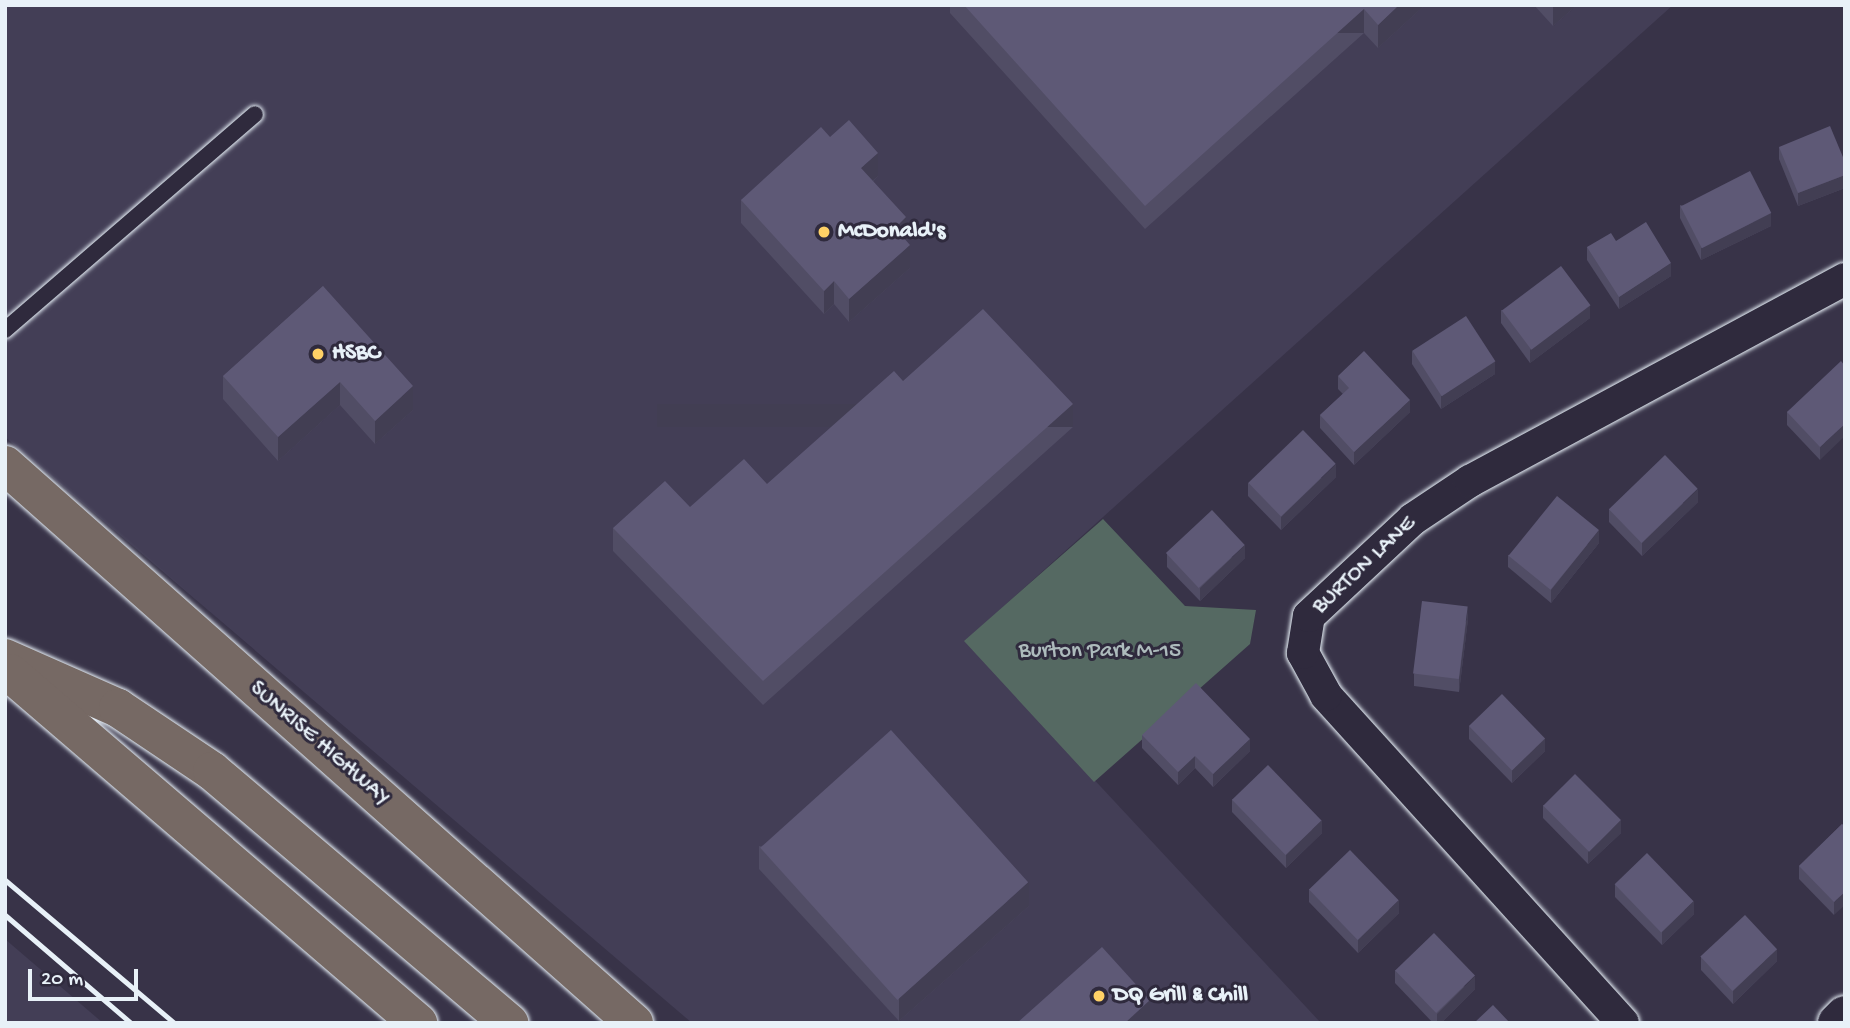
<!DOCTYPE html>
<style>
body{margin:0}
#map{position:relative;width:1850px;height:1028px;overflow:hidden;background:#383348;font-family:"Gochi Hand",sans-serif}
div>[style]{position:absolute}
.built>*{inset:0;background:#433e56}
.green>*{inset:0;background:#556962}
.roads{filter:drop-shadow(0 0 2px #e8f1f8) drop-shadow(0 0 2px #e8f1f8)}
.service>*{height:16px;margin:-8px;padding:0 8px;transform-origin:8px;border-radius:8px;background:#2f2a3d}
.minor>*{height:32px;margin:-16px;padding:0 16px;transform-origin:16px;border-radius:16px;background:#2f2a3d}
.tertiary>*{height:38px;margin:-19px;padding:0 19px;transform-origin:19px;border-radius:19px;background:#2f2a3d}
.trunk>*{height:38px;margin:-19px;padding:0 19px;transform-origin:19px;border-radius:19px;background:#766964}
.rail>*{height:5px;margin:-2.5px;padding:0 2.5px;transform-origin:2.5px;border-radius:2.5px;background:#e8f1f8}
.wall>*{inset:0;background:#514d65}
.shaded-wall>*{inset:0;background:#423e53;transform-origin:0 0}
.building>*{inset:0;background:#5e5976;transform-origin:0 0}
.dots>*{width:19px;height:19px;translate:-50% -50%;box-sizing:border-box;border:4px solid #2f2a3d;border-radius:50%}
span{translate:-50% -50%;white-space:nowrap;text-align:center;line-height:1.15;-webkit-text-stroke:6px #2f2a3d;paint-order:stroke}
.poi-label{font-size:23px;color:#e8f1f8;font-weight:700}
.left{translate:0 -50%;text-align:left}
.street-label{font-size:23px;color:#e8f1f8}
.park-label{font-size:23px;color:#adbbbc}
.frame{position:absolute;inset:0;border:7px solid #e8f1f8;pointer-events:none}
.scale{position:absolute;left:28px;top:969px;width:110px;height:32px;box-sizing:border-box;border:4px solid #e8f1f8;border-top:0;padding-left:9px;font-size:21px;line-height:24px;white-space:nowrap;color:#e8f1f8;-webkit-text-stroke:5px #2f2a3d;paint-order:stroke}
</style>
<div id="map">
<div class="built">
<div style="clip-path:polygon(5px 5px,1673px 5px,965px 641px,1321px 1023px,692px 1023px,5px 437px)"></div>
<div style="clip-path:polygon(5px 939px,103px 1023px,5px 1023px)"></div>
</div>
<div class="green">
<div style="clip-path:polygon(1103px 519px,1185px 606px,1256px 610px,1250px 644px,1094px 782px,964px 641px)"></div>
</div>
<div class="roads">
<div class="service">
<div style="left:5px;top:330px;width:330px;rotate:-40.8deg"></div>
</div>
<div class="minor">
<div style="left:1623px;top:1023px;width:442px;rotate:-132.2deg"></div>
<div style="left:1326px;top:695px;width:48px;rotate:-118.7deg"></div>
<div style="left:1303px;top:653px;width:37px;rotate:-81deg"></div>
<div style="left:1309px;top:616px;width:142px;rotate:-43deg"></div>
<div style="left:1413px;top:519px;width:69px;rotate:-33.7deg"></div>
<div style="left:1470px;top:481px;width:426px;rotate:-28.3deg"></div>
</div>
<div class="tertiary">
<div style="left:1837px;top:1023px;width:11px;rotate:-45deg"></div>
</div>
<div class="trunk">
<div style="left:5px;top:465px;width:841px;rotate:41.58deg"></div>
<div style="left:5px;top:658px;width:124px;rotate:23.9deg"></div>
<div style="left:118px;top:708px;width:113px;rotate:33.8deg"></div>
<div style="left:212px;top:771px;width:390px;rotate:40.3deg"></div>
<div style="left:10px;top:673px;width:538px;rotate:40.62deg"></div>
</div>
</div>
<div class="rail">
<div style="left:5px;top:880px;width:221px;rotate:40.2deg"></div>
<div style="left:5px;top:915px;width:166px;rotate:40.6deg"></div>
</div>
<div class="wall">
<div style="clip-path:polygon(950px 5px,1425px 5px,1378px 48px,1364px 33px,1145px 229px,950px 13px)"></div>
<div style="clip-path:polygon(1534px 5px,1577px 5px,1553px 26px)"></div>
<div style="clip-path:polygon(830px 137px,878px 176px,873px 181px,906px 241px,910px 268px,849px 322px,834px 304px,824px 314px,741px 223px,741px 200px)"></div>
<div style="clip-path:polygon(1779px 147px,1845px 162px,1845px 188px,1798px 206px,1779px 159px)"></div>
<div style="clip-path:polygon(1680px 205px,1771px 226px,1701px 260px,1680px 218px)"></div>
<div style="clip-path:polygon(1616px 241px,1671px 276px,1619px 309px,1587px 260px,1587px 247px)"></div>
<div style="clip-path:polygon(323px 286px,413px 410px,375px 444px,340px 405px,278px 461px,223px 399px,223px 376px)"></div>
<div style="clip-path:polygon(1501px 310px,1590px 318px,1530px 363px,1501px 323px)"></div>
<div style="clip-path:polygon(1412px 351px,1495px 374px,1441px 409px,1412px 364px)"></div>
<div style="clip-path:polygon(1845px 366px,1820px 460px,1787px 425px,1787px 412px)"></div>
<div style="clip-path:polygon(1338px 376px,1410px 412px,1354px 465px,1320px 428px,1320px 415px,1343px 394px,1338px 389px)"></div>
<div style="clip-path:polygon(903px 381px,1073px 427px,763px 705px,613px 551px,613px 528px,690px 507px,767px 484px)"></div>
<div style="clip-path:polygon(1336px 477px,1281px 530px,1248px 496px,1248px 483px)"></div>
<div style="clip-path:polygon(1698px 502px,1642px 556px,1609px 522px,1609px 509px)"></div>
<div style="clip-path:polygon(1599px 543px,1551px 603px,1508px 567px,1508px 555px)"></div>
<div style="clip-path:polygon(1167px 554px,1245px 558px,1200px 601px,1167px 567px)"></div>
<div style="clip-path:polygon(1468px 619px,1459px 692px,1414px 686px,1414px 674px)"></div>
<div style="clip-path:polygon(1469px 726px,1545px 751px,1512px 783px,1469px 739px)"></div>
<div style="clip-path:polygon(1142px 735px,1250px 751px,1213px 787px,1195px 768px,1178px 785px,1142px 748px)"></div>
<div style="clip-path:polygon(1232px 799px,1322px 833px,1286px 868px,1232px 812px)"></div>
<div style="clip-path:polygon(1543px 805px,1621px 833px,1588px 864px,1543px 818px)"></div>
<div style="clip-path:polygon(1842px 824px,1834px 915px,1799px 879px,1799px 866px)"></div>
<div style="clip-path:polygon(759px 846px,1029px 906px,899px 1021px,759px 869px)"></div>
<div style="clip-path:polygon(1615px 884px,1694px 914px,1662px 945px,1615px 897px)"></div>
<div style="clip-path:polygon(1309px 889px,1399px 913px,1358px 953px,1309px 902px)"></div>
<div style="clip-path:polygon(1701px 957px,1777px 961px,1733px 1004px,1701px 970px)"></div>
<div style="clip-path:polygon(1395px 970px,1475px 989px,1441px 1023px,1433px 1023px,1395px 983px)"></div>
</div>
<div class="shaded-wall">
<div style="clip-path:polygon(1399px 5px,1425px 5px,1378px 48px,1378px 25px)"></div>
<div style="clip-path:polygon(1553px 5px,1577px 5px,1553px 26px)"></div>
<div style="left:1364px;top:9px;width:24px;height:295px;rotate:90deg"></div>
<div style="clip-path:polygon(878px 153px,878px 176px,861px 191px,861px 168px)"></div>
<div style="clip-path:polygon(1845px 175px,1845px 188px,1798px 206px,1798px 193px)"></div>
<div style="clip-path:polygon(1771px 213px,1771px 226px,1701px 260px,1701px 248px)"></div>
<div style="clip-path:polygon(906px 217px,906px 241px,895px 228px)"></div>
<div style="clip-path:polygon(910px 245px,910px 268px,849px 322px,849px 299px)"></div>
<div style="clip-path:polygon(1671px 263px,1671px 276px,1619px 309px,1619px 297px)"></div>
<div style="clip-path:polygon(834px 281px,834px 304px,824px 314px,824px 291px)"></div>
<div style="clip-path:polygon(1590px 305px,1590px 318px,1530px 363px,1530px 350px)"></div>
<div style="clip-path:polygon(1495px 361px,1495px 374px,1441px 409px,1441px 396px)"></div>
<div style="clip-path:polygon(340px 382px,340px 405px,278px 461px,278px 437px)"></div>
<div style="clip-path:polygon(413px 386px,413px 410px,375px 444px,375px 421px)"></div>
<div style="clip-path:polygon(1410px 400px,1410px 412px,1354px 465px,1354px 452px)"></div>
<div style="left:1073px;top:404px;width:23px;height:416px;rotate:90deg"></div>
<div style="clip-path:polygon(1845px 424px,1845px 436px,1820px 460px,1820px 447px)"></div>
<div style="clip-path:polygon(1336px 464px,1336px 477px,1281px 530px,1281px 517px)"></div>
<div style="clip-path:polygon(1698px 489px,1698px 502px,1642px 556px,1642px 543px)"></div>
<div style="clip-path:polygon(1599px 530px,1599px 543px,1551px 603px,1551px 590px)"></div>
<div style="clip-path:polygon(1245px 545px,1245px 558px,1200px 601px,1200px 588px)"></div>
<div style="clip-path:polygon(1468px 607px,1468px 619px,1459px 692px,1459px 679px)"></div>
<div style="clip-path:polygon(1545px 738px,1545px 751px,1512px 783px,1512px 770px)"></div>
<div style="clip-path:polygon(1250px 739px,1250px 751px,1213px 787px,1213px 774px)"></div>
<div style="clip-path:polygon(1195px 756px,1195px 768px,1178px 785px,1178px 772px)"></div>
<div style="clip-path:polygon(1322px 820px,1322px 833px,1286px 868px,1286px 855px)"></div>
<div style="clip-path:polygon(1621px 820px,1621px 833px,1588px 864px,1588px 852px)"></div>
<div style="clip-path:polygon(1029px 882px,1029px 906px,899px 1021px,899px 998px)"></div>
<div style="clip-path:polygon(1845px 892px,1845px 905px,1834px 915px,1834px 902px)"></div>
<div style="clip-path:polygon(1399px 900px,1399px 913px,1358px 953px,1358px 940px)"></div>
<div style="clip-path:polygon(1694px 901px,1694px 914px,1662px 945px,1662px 932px)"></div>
<div style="clip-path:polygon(1777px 949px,1777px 961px,1733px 1004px,1733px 991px)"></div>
<div style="clip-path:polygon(1475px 976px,1475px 989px,1441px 1023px,1437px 1023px,1437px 1014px)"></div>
<div style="clip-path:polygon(1150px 1000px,1150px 1023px,1125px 1023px)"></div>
</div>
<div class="building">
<div style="clip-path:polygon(964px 5px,1399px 5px,1378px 25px,1364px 9px,1145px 206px)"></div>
<div style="clip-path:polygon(849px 120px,878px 153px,861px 168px,906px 217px,895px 228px,910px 245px,849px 299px,834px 281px,824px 291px,741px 200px,821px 127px,830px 137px)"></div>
<div style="clip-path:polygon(1830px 126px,1845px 162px,1845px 175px,1798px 193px,1779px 147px)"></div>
<div style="left:1750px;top:171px;width:47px;height:78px;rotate:63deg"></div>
<div style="clip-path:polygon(1646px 222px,1671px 263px,1619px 297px,1587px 247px,1611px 233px,1616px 241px)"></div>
<div style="left:1561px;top:266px;width:49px;height:74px;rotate:53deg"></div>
<div style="clip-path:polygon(323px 286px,413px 386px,375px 421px,340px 382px,278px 437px,223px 376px)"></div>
<div style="clip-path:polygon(983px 309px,1073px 404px,763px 681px,613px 528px,665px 481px,690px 507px,744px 459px,767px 484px,894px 371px,903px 381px)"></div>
<div style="left:1466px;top:316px;width:54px;height:64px;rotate:57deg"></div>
<div style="clip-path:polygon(1364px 351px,1410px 400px,1354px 452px,1320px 415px,1349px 388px,1338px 376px)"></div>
<div style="clip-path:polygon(1841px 361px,1845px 366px,1845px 424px,1820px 447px,1787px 412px)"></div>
<div style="left:1303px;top:430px;width:47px;height:76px;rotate:46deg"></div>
<div style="left:1665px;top:455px;width:47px;height:78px;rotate:46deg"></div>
<div style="left:1557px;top:496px;width:54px;height:77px;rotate:39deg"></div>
<div style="left:1212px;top:510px;width:48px;height:63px;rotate:47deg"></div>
<div style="left:1422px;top:601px;width:46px;height:73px;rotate:7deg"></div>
<div style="clip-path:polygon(1196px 683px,1250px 739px,1213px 774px,1195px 756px,1178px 772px,1142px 735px)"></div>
<div style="left:1502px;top:694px;width:62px;height:46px;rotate:46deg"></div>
<div style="left:891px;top:730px;width:205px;height:176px;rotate:48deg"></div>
<div style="left:1268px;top:765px;width:77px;height:50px;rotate:46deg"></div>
<div style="left:1575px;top:774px;width:65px;height:45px;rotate:45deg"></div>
<div style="clip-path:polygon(1842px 824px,1845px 826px,1845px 892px,1834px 902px,1799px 866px)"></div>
<div style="left:1350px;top:850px;width:70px;height:57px;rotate:46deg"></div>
<div style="left:1647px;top:853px;width:67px;height:45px;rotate:46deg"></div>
<div style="left:1745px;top:915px;width:47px;height:61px;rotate:47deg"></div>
<div style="left:1434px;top:933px;width:59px;height:54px;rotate:46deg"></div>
<div style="clip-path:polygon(1102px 947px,1150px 1000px,1125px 1023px,1017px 1023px)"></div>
<div style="clip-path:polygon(1493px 1005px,1510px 1023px,1474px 1023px)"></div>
</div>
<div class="dots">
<div style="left:824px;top:232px;background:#ffd166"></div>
<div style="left:318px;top:354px;background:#ffd166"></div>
<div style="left:1099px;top:996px;background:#ffd166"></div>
</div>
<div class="poi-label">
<span class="left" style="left:838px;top:232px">McDonald's</span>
<span class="left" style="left:332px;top:354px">HSBC</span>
<span class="left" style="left:1113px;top:996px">DQ Grill &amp; Chill</span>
</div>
<div class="street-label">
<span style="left:1365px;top:566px;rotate:-43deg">BURTON LANE</span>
<span style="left:319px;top:744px;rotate:41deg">SUNRISE HIGHWAY</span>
</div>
<div class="park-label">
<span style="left:1100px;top:652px">Burton Park M-15</span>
</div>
<div class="frame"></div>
<div class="scale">20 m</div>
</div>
